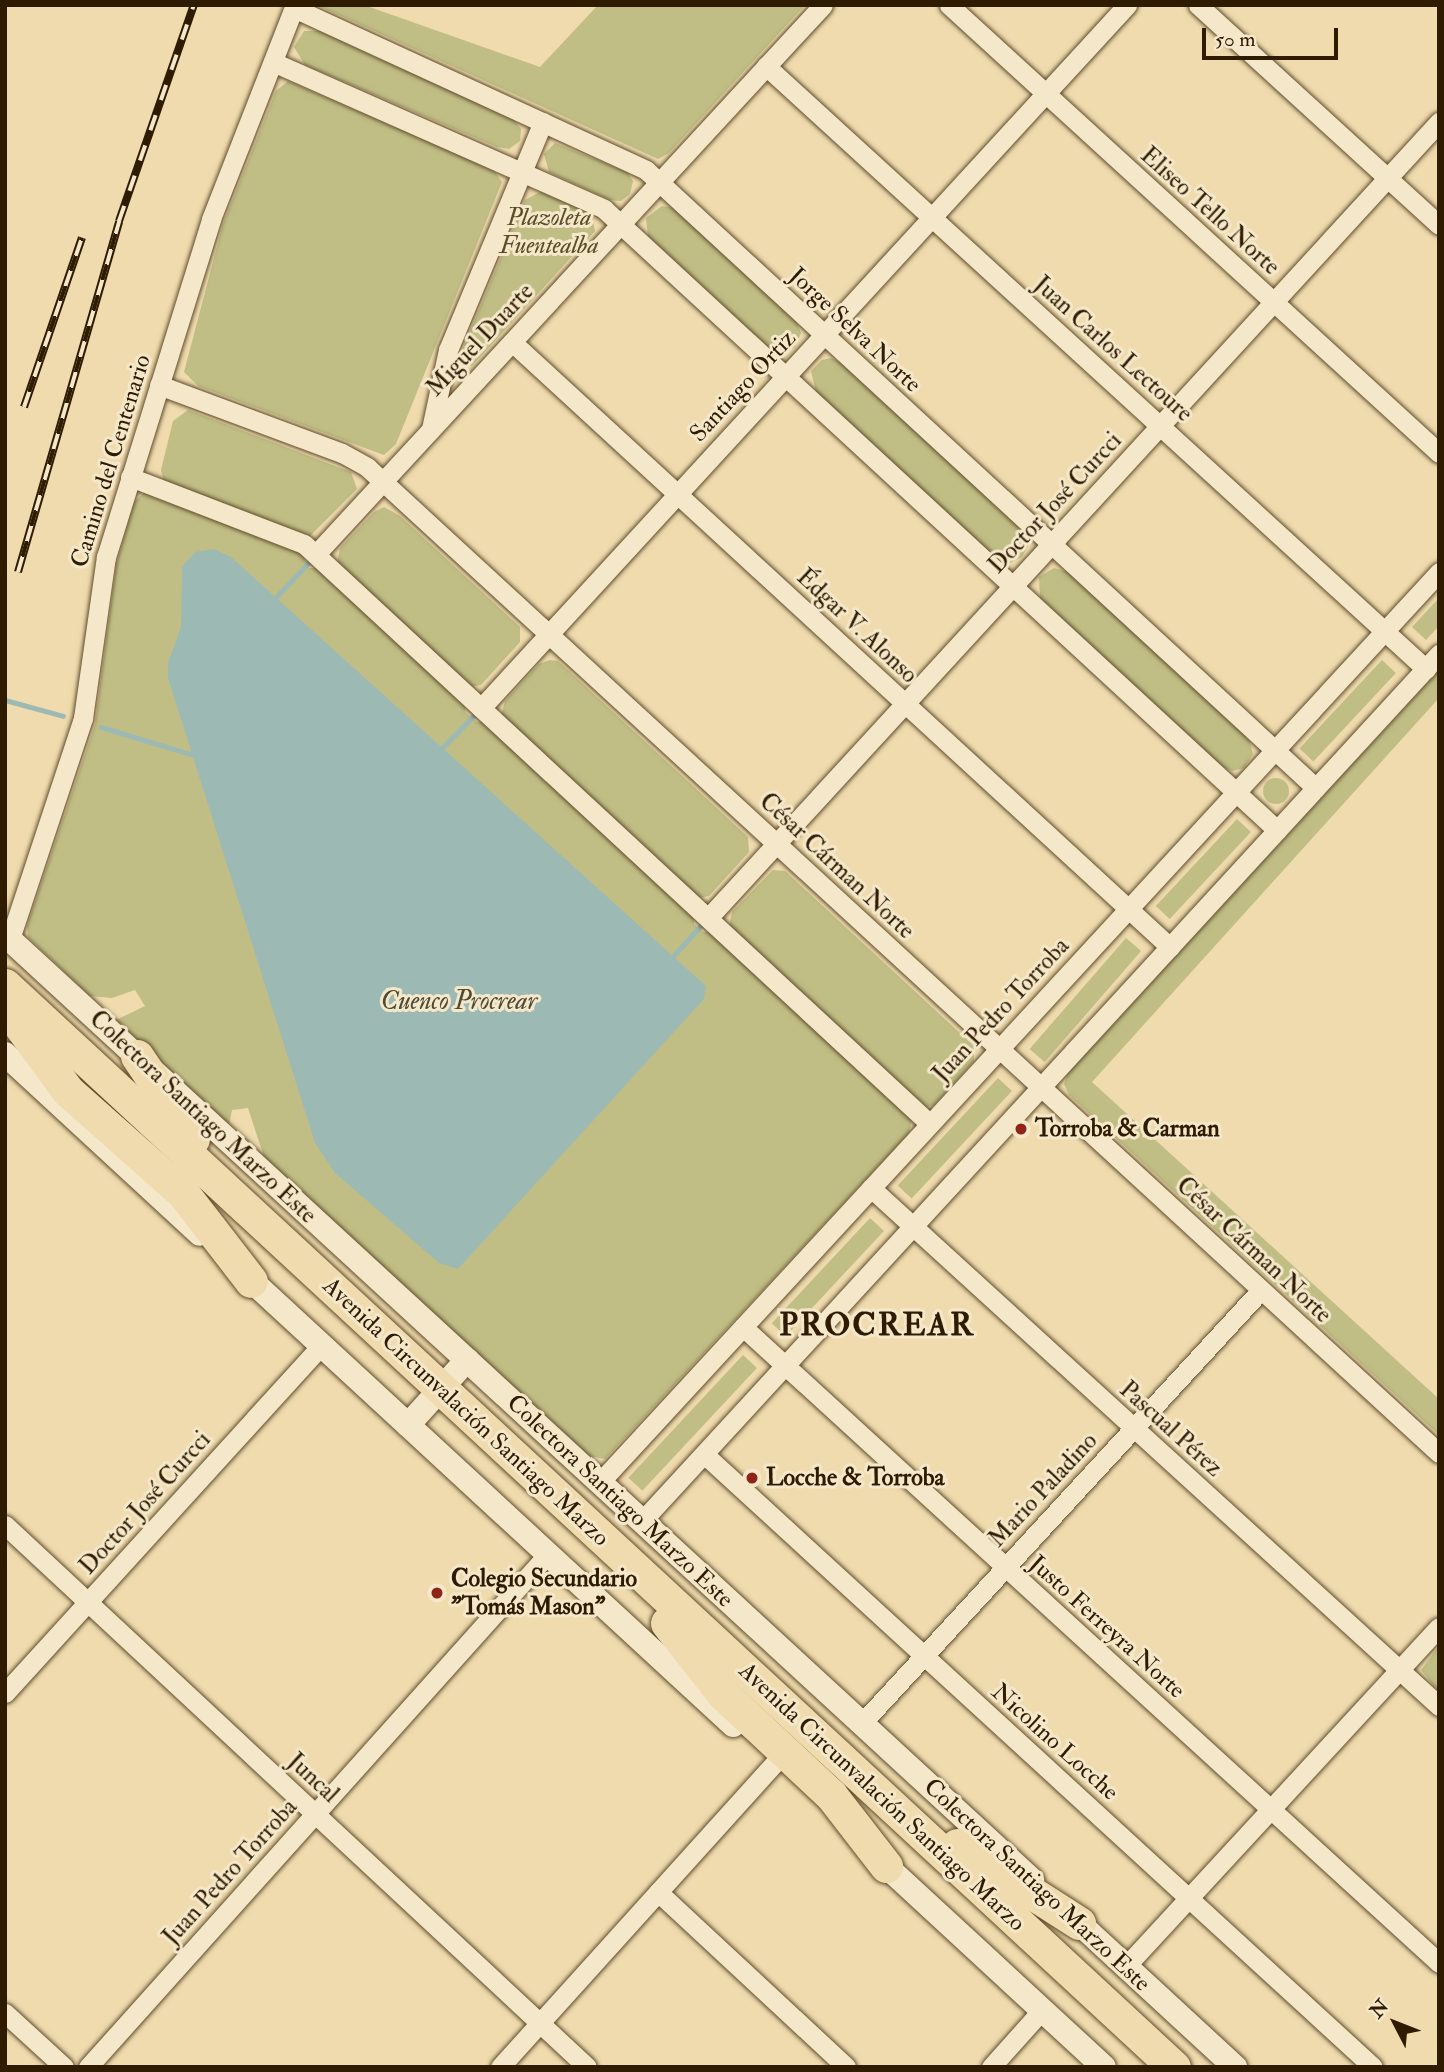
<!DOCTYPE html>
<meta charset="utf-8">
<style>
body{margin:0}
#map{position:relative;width:1444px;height:2072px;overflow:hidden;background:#efdbad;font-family:"IM FELL Double Pica",serif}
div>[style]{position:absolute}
.green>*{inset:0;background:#c0be85;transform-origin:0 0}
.round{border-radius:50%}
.water>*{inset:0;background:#9db9b4}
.stream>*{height:5px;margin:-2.5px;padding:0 2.5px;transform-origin:2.5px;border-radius:2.5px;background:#9db9b4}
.roads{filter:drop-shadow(0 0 2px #5f4c2b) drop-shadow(0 0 2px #5f4c2b)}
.minor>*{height:19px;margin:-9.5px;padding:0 9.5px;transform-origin:9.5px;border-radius:9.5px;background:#f5e8ca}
.tertiary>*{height:24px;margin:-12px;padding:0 12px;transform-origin:12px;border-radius:12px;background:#f5e8ca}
.trunk>*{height:33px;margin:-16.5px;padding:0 16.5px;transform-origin:16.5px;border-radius:16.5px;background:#efdbad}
.rail>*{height:8px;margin-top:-4px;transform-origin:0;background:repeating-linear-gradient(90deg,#f5e8ca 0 16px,#2f1c00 0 32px);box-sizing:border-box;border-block:2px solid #2f1c00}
.dots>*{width:19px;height:19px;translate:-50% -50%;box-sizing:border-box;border:4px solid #f5e8ca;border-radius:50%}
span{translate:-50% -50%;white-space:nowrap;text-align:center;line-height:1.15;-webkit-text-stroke:6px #f5e8ca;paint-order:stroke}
.street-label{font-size:24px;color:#2f1c00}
.park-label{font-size:24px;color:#5a4d28;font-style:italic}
.poi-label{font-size:24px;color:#2f1c00;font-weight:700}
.left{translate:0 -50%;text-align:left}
.water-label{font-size:26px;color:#504b36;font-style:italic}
.district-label{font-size:32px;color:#2f1c00;font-weight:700;letter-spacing:2px}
.frame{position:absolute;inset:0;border:7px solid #2f1c00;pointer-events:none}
.north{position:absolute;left:1360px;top:1988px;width:70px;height:70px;-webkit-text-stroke:5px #f5e8ca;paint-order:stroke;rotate:312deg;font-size:19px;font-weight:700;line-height:28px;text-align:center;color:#2f1c00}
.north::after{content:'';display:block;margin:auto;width:24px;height:32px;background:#2f1c00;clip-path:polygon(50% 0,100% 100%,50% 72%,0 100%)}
.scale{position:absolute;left:1202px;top:28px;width:136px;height:32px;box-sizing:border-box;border:4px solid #2f1c00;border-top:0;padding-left:9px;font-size:21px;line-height:24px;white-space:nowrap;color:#2f1c00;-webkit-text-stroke:5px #f5e8ca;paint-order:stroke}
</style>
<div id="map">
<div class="green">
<div style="clip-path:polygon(317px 5px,364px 5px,540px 67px,598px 5px,805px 5px,669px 153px,658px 159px)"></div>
<div style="clip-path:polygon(304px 31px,320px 31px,513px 119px,521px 129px,520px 141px,509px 149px,497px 147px,305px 65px,294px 47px)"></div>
<div style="clip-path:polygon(288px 81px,493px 169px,502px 182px,396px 444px,384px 455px,198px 386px,184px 372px,223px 224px,276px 91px)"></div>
<div style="clip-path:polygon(555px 143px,627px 172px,633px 181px,630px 194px,621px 201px,610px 200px,549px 172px,544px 154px)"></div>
<div style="clip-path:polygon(542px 191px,591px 213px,595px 231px,472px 366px,462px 365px,459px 358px,525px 200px)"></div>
<div style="clip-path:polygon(662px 206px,674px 208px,796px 321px,801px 333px,795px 347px,783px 353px,771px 350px,648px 236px,646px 218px)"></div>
<div style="clip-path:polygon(831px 358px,842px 363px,1021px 529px,1028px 546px,1022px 557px,1010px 563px,995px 558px,816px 392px,811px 371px,822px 360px)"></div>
<div style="clip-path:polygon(188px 410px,351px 472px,357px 489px,310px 536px,164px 482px,161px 470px,173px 421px)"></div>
<div style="clip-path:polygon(146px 491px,299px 547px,309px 568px,322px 568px,466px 702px,465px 712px,477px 722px,487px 721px,694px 913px,694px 924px,703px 932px,714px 932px,912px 1119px,909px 1133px,605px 1459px,589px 1456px,264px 1157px,248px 1108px,232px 1110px,229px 1125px,116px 1020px,145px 1006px,135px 990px,112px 998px,90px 996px,28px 937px,27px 926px,95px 725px,116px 566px,134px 502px)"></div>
<div style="clip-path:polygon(384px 507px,400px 516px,520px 627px,520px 642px,481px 685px,469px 687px,337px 564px,340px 548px,374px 512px)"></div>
<div style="clip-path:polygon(1054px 568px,1068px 572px,1249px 739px,1253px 754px,1244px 768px,1232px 771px,1220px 766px,1040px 598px,1039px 577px)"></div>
<div style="clip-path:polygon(1439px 598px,1439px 626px,1426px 640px,1412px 627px)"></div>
<div style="clip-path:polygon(550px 660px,558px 661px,748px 837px,749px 852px,709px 896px,697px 898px,501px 716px,505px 701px,539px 664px)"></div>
<div style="left:1382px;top:660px;width:19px;height:121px;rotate:43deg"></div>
<div style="clip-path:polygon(1439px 670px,1439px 698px,1092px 1082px,1439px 1399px,1439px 1435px,1069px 1095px,1064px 1084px,1068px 1073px)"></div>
<div class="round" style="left:1263px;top:778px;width:26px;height:26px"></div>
<div style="left:1237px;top:819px;width:19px;height:119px;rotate:43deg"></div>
<div style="clip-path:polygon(773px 870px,785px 871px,974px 1046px,974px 1061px,934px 1105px,926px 1107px,729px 927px,732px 912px)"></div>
<div style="left:1126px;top:938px;width:20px;height:147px;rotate:41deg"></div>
<div style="left:998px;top:1078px;width:19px;height:147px;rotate:43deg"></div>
<div style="left:870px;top:1218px;width:19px;height:144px;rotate:43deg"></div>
<div style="left:743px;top:1355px;width:19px;height:168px;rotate:43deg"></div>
<div style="clip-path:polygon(1439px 1646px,1439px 1692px,1421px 1670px)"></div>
</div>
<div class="water">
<div style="clip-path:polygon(214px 549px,231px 557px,706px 986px,704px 999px,458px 1269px,439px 1263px,335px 1173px,315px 1143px,168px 678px,168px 663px,181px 627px,182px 567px,195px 552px)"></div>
</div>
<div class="stream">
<div style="left:276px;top:597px;width:55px;rotate:-46.5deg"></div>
<div style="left:5px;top:700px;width:60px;rotate:15.4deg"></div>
<div style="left:101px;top:727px;width:96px;rotate:16.9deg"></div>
<div style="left:443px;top:747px;width:52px;rotate:-45.8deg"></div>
<div style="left:674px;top:955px;width:47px;rotate:-47.6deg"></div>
</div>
<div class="roads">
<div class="minor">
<div style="left:949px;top:5px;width:664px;rotate:42.44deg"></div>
<div style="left:1198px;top:5px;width:326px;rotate:42.4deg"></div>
<div style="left:294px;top:8px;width:387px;rotate:24.7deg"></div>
<div style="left:646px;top:170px;width:911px;rotate:42.69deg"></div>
<div style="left:273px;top:62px;width:362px;rotate:23.9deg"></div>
<div style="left:604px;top:209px;width:916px;rotate:42.7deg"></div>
<div style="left:766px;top:66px;width:894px;rotate:42.42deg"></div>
<div style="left:512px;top:342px;width:894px;rotate:42.6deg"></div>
<div style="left:159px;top:385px;width:195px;rotate:20.4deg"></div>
<div style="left:342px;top:453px;width:29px;rotate:29deg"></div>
<div style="left:367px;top:467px;width:1456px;rotate:42.61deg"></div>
<div style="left:431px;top:429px;width:81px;rotate:-77.9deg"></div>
<div style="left:448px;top:350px;width:247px;rotate:-67.4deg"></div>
<div style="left:130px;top:477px;width:186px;rotate:21.1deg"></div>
<div style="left:304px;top:544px;width:853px;rotate:42.82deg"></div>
<div style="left:316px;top:554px;width:747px;rotate:-47.28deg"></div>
<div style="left:481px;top:708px;width:955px;rotate:-47.42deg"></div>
<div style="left:708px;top:918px;width:1081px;rotate:-47.44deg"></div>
<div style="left:10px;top:939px;width:233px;rotate:-71.7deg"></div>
<div style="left:83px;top:718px;width:163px;rotate:-81.9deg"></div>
<div style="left:106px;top:557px;width:354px;rotate:-72.7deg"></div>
<div style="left:211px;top:219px;width:230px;rotate:-68.6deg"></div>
<div style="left:871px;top:1188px;width:769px;rotate:42.36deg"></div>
<div style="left:743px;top:1327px;width:943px;rotate:42.42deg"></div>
<div style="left:704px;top:1454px;width:907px;rotate:42.5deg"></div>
<div style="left:600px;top:1482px;width:1238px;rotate:-47.32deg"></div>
<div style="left:642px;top:1521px;width:1178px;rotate:-47.41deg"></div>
<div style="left:5px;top:1525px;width:795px;rotate:42.96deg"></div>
<div style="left:5px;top:1693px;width:469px;rotate:-47.7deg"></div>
<div style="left:862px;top:1723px;width:589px;rotate:-47.34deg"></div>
<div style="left:658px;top:1892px;width:257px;rotate:42.9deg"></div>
<div style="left:1126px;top:1966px;width:461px;rotate:-47.3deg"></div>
<div style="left:5px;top:2013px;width:80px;rotate:42.5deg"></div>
<div style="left:88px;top:2067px;width:689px;rotate:-48.12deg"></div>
<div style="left:500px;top:2067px;width:410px;rotate:-47.9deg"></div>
<div style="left:991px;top:2067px;width:76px;rotate:-48.2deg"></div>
</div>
<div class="tertiary">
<div style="left:5px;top:935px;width:1396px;rotate:42.62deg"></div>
<div style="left:5px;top:1054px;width:265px;rotate:42.7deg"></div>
<div style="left:240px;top:1270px;width:671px;rotate:42.7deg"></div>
<div style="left:408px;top:1425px;width:88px;rotate:-47.8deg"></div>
<div style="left:873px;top:1854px;width:314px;rotate:42.7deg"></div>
<div style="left:1067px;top:1912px;width:229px;rotate:42.7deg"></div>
</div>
<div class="trunk">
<div style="left:5px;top:985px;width:1593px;rotate:42.79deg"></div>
<div style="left:9px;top:1011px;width:99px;rotate:53.6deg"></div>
<div style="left:68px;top:1091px;width:154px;rotate:41.6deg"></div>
<div style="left:183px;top:1193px;width:111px;rotate:52.3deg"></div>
<div style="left:137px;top:1056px;width:100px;rotate:56deg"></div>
<div style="left:667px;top:1623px;width:90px;rotate:51.7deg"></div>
<div style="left:723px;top:1694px;width:148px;rotate:43.1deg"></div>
<div style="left:831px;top:1795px;width:90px;rotate:52.2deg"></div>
<div style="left:957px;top:1845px;width:145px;rotate:32.6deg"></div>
</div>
</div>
<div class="rail">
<div style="left:24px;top:407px;width:179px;rotate:-71.1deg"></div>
<div style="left:18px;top:572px;width:365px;rotate:-73.9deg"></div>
<div style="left:119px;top:221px;width:229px;rotate:-70.9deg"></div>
</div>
<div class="dots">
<div style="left:1021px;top:1129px;background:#8f2418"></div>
<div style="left:752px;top:1478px;background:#8f2418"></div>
<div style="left:437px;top:1593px;background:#8f2418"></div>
</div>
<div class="street-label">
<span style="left:1210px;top:211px;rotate:42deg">Eliseo Tello Norte</span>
<span style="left:855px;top:330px;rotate:43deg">Jorge Selva Norte</span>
<span style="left:480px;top:340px;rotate:-47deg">Miguel Duarte</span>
<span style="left:1113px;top:349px;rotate:42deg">Juan Carlos Lectoure</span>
<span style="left:743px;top:386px;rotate:-47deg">Santiago Ortiz</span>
<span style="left:111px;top:461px;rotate:-73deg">Camino del Centenario</span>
<span style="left:1055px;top:503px;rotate:-47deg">Doctor José Curcci</span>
<span style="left:857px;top:626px;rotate:43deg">Édgar V. Alonso</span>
<span style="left:837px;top:866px;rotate:43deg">César Cárman Norte</span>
<span style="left:1001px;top:1010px;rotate:-47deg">Juan Pedro Torroba</span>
<span style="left:203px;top:1117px;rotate:43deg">Colectora Santiago Marzo Este</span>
<span style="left:1254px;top:1250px;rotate:43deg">César Cárman Norte</span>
<span style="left:466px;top:1412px;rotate:43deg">Avenida Circunvalación Santiago Marzo</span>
<span style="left:1171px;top:1429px;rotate:42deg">Pascual Pérez</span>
<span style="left:1043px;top:1490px;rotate:-47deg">Mario Paladino</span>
<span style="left:620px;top:1501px;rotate:43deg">Colectora Santiago Marzo Este</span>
<span style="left:145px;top:1503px;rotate:-48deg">Doctor José Curcci</span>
<span style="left:1107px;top:1627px;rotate:42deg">Justo Ferreyra Norte</span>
<span style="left:1055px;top:1742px;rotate:42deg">Nicolino Locche</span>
<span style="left:313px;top:1778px;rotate:43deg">Juncal</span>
<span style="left:882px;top:1797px;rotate:43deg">Avenida Circunvalación Santiago Marzo</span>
<span style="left:230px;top:1872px;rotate:-48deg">Juan Pedro Torroba</span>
<span style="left:1037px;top:1885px;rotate:43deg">Colectora Santiago Marzo Este</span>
</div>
<div class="park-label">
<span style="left:549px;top:232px">Plazoleta<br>Fuentealba</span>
</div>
<div class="poi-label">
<span class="left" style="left:1035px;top:1129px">Torroba &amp; Carman</span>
<span class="left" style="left:766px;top:1478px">Locche &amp; Torroba</span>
<span class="left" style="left:451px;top:1593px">Colegio Secundario<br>"Tomás Mason"</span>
</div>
<div class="water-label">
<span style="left:459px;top:1002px">Cuenco Procrear</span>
</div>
<div class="district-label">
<span style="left:877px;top:1325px">PROCREAR</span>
</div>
<div class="frame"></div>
<div class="north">N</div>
<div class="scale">50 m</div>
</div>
